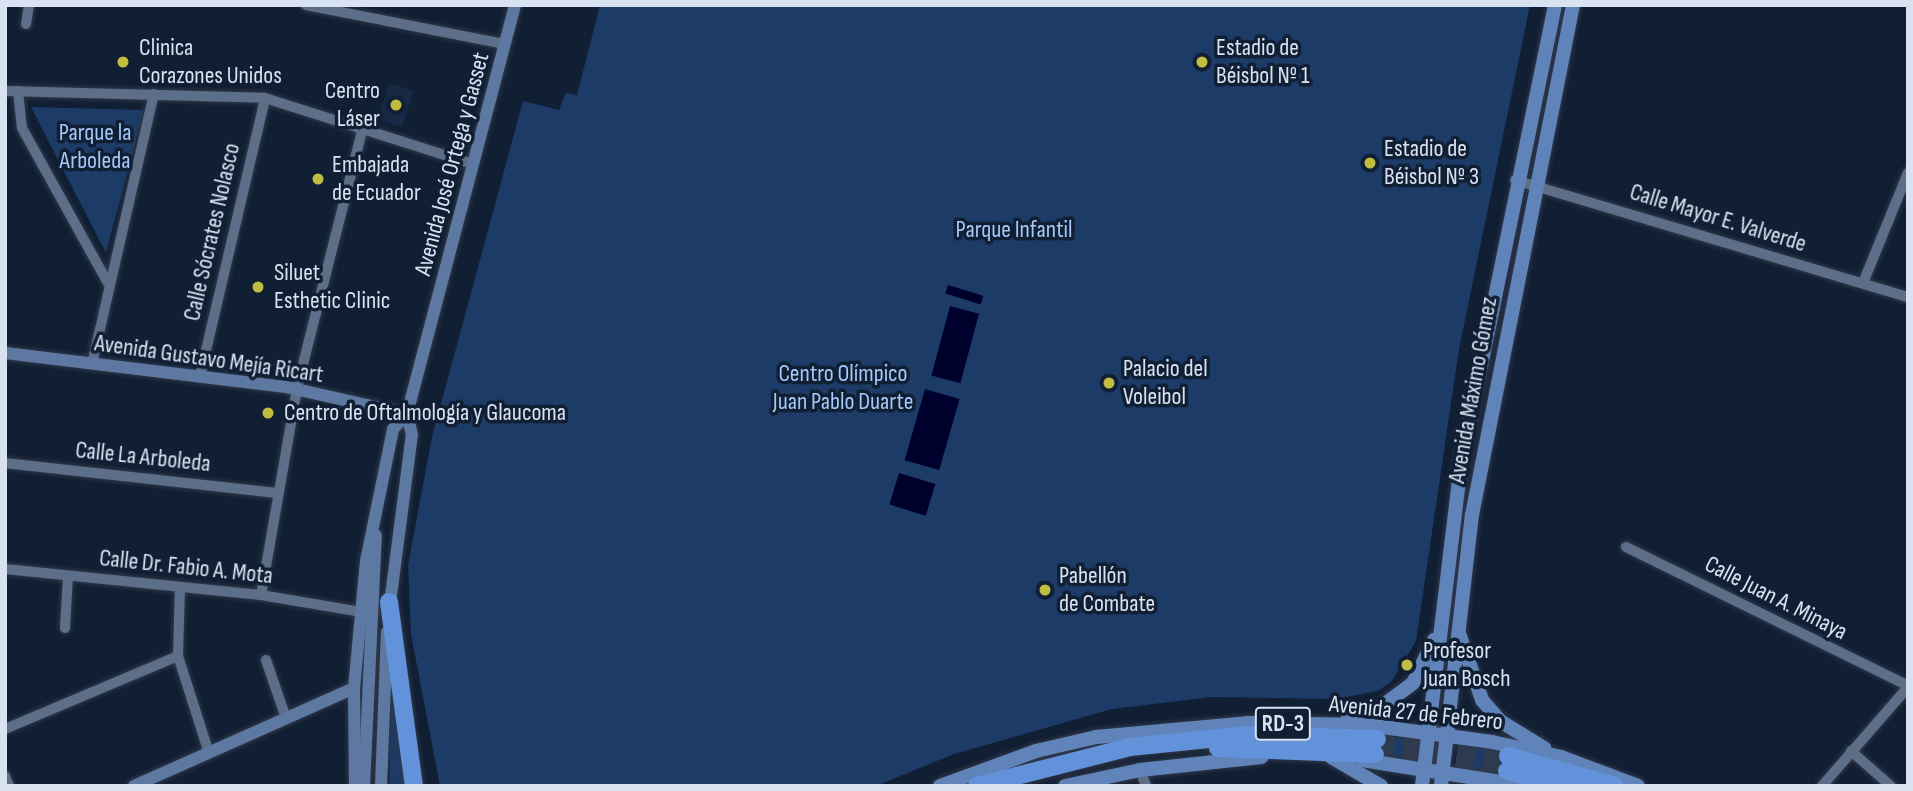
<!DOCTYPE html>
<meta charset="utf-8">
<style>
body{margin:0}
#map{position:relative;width:1913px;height:791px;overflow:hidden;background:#111f34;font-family:"Sofia Sans Condensed",sans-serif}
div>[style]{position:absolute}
.built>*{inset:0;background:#162843;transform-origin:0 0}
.green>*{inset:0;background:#1d3b67}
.water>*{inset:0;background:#00002d;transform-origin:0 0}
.highway-tunnel>*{height:18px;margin-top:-9px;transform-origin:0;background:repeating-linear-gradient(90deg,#2f3c50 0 18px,transparent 0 27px)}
.roads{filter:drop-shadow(0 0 2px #30384a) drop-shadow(0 0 2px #30384a)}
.street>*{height:10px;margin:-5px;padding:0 5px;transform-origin:5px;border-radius:5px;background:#5d6e88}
.secondary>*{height:12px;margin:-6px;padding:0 6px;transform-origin:6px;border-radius:6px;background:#5e79a1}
.primary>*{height:14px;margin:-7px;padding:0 7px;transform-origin:7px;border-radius:7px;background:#6084b9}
.highway>*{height:18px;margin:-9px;padding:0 9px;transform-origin:9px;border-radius:9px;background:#6293da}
.dots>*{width:19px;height:19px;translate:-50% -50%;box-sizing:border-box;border:4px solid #111f34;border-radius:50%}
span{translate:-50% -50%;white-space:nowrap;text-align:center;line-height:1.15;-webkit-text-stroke:7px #111f34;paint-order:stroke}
.shield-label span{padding:2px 5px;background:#111f34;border:2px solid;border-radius:5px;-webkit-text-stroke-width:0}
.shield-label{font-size:23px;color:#d8e2f1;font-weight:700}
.poi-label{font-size:24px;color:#d8e2f1}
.left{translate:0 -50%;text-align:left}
.right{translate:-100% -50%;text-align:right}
.park-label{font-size:24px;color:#a5c8fa}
.street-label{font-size:24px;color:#d8e2f1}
.frame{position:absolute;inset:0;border:7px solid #d8e2f1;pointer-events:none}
</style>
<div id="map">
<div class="built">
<div style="left:389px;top:83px;width:26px;height:38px;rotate:18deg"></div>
</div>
<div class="green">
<div style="clip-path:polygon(600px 5px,1530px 5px,1459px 349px,1416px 641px,1392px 681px,1378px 691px,1335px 699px,1212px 697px,1112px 709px,954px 754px,876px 786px,440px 786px,411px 634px,408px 565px,432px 437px,523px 101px,559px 110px,566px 93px,577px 95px)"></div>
<div style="clip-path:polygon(31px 107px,144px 110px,106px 253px)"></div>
<div style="clip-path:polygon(389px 664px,407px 786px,390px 786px)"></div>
<div style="clip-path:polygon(1378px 735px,1415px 740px,1421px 754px,1415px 762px,1375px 759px)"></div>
<div style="clip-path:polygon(1475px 745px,1507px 751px,1504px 775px,1469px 769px,1465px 749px)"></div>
</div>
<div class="water">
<div style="left:948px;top:285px;width:37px;height:9px;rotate:17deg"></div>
<div style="left:950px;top:306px;width:30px;height:72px;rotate:15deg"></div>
<div style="left:925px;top:389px;width:36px;height:74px;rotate:16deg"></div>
<div style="left:899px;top:473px;width:38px;height:33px;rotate:17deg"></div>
</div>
<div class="highway-tunnel">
<div style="left:1377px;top:739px;width:132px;rotate:7.4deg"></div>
<div style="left:1375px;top:754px;width:133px;rotate:7.3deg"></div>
</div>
<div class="roads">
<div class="street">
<div style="left:306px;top:5px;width:203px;rotate:11.1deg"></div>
<div style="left:26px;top:24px;width:19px;rotate:-81deg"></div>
<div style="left:5px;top:91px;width:260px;rotate:1.5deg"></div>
<div style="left:265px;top:98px;width:218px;rotate:17.6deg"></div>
<div style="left:18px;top:91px;width:37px;rotate:84deg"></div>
<div style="left:22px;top:128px;width:177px;rotate:61deg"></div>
<div style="left:1515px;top:180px;width:410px;rotate:16.6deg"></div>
<div style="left:1863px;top:283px;width:119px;rotate:-67.8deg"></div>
<div style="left:92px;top:364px;width:277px;rotate:-77.1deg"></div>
<div style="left:200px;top:376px;width:285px;rotate:-76.8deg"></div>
<div style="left:5px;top:463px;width:273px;rotate:6.3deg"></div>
<div style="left:1626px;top:547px;width:314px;rotate:26.2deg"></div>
<div style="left:5px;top:569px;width:257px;rotate:5.8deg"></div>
<div style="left:261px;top:595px;width:101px;rotate:9.6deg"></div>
<div style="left:180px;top:587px;width:69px;rotate:91.7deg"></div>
<div style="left:178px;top:656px;width:102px;rotate:72.3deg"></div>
<div style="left:261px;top:595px;width:210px;rotate:-80.1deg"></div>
<div style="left:297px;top:388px;width:268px;rotate:-75.8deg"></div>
<div style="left:65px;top:628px;width:52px;rotate:-86.7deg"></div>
<div style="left:266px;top:660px;width:61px;rotate:71deg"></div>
<div style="left:5px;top:729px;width:188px;rotate:-22.9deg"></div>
<div style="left:1851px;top:751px;width:53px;rotate:41.2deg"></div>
<div style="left:1140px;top:770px;width:17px;rotate:69deg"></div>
<div style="left:5px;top:776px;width:11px;rotate:68deg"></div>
<div style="left:1822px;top:786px;width:131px;rotate:-49deg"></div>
</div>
<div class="secondary">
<div style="left:5px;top:353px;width:283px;rotate:6.9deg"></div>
<div style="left:286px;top:387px;width:124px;rotate:12.6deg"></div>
<div style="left:389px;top:611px;width:177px;rotate:-82.6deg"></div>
<div style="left:412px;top:435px;width:22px;rotate:-103deg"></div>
<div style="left:134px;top:786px;width:241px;rotate:-24deg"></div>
<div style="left:355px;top:786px;width:98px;rotate:-90.6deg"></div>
<div style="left:354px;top:688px;width:128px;rotate:-84.6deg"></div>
<div style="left:366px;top:561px;width:135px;rotate:-78.4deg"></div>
<div style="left:393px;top:429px;width:21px;rotate:-47deg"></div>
<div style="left:407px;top:414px;width:423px;rotate:-75.2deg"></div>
<div style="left:364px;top:786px;width:251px;rotate:-87.3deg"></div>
<div style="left:381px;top:786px;width:154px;rotate:-87.8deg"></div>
</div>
<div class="primary">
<div style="left:1460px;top:636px;width:68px;rotate:71deg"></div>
<div style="left:1482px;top:700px;width:28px;rotate:49deg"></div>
<div style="left:1500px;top:721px;width:52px;rotate:31.5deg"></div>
<div style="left:1348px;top:718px;width:27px;rotate:-13deg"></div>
<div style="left:1374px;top:712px;width:49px;rotate:-36.6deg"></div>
<div style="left:1413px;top:683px;width:48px;rotate:-64deg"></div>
<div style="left:1331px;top:757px;width:58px;rotate:30.1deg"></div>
<div style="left:1362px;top:760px;width:166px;rotate:9deg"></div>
<div style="left:940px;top:786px;width:102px;rotate:-20deg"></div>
<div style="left:1036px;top:751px;width:62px;rotate:-13.1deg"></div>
<div style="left:1096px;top:737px;width:154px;rotate:-5.2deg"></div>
<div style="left:1249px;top:723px;width:118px;rotate:1deg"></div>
<div style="left:1367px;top:725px;width:126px;rotate:7.7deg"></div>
<div style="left:1492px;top:742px;width:71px;rotate:12.3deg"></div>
<div style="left:1561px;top:757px;width:82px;rotate:20.6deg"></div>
<div style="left:1065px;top:786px;width:77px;rotate:-12deg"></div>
<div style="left:1140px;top:770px;width:122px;rotate:-6.1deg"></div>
<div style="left:1422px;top:786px;width:325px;rotate:-83.1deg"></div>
<div style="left:1461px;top:463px;width:468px;rotate:-78.4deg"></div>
<div style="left:1441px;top:786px;width:273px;rotate:-83.5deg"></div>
<div style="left:1472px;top:515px;width:520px;rotate:-78.8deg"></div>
</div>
<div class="highway">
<div style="left:389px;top:602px;width:186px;rotate:82.3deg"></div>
<div style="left:1218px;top:748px;width:157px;rotate:2.2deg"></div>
<div style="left:1508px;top:756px;width:111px;rotate:15.7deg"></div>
<div style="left:1507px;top:771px;width:62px;rotate:14deg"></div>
<div style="left:977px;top:786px;width:158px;rotate:-14.3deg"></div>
<div style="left:1130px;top:747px;width:119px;rotate:-5.8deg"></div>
<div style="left:1248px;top:735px;width:129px;rotate:1.8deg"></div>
</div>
</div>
<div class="dots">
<div style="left:123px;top:62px;background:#c1bd40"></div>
<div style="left:1202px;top:62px;background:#c1bd40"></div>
<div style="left:396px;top:105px;background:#c1bd40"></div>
<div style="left:1370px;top:163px;background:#c1bd40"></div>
<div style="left:318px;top:179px;background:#c1bd40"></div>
<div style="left:258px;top:287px;background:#c1bd40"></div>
<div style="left:1109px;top:383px;background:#c1bd40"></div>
<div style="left:268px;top:413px;background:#c1bd40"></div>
<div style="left:1045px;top:590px;background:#c1bd40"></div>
<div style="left:1407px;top:665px;background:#c1bd40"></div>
</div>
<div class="shield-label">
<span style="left:1283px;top:724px">RD-3</span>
</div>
<div class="poi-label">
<span class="left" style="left:139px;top:62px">Clinica<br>Corazones Unidos</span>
<span class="left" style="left:1216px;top:62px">Estadio de<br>Béisbol Nº 1</span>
<span class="right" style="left:380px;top:105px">Centro<br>Láser</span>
<span class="left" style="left:1384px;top:163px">Estadio de<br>Béisbol Nº 3</span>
<span class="left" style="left:332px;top:179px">Embajada<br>de Ecuador</span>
<span class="left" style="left:274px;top:287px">Siluet<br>Esthetic Clinic</span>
<span class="left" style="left:1123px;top:383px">Palacio del<br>Voleibol</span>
<span class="left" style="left:284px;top:413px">Centro de Oftalmología y Glaucoma</span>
<span class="left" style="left:1059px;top:590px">Pabellón<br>de Combate</span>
<span class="left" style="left:1423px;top:665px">Profesor<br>Juan Bosch</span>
</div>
<div class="park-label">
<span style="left:95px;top:147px">Parque la<br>Arboleda</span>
<span style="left:1014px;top:230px">Parque Infantil</span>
<span style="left:843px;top:388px">Centro Olímpico<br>Juan Pablo Duarte</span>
</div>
<div class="street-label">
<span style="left:452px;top:164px;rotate:-75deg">Avenida José Ortega y Gasset</span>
<span style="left:1718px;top:218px;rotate:17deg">Calle Mayor E. Valverde</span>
<span style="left:212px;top:232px;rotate:-77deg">Calle Sócrates Nolasco</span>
<span style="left:209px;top:359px;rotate:8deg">Avenida Gustavo Mejía Ricart</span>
<span style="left:1473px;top:390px;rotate:-80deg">Avenida Máximo Gómez</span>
<span style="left:143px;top:457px;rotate:6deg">Calle La Arboleda</span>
<span style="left:186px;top:567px;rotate:6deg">Calle Dr. Fabio A. Mota</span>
<span style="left:1776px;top:598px;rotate:27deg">Calle Juan A. Minaya</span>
<span style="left:1416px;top:713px;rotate:6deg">Avenida 27 de Febrero</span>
</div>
<div class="frame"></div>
</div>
